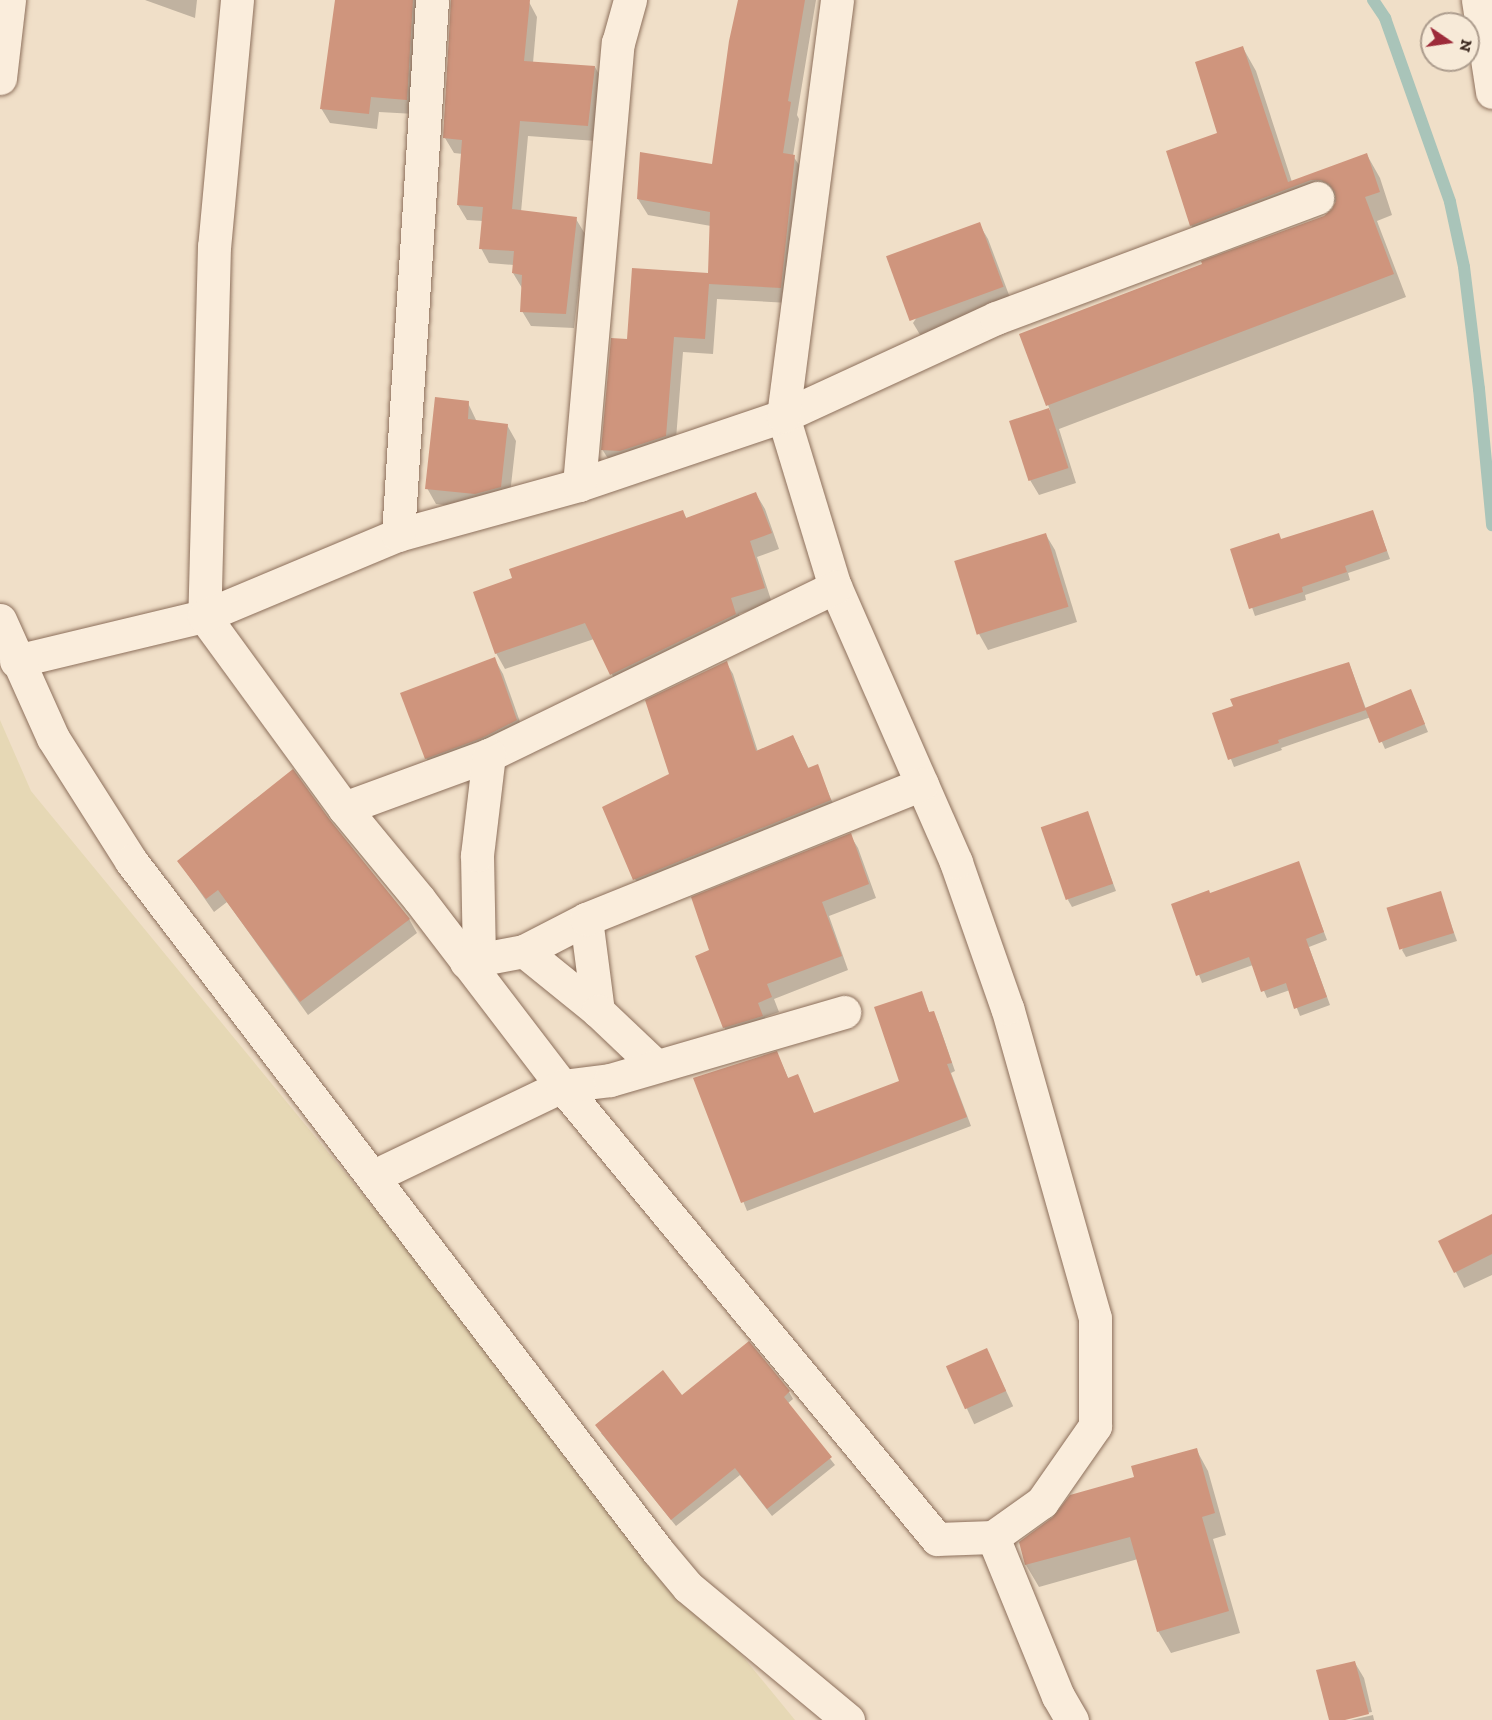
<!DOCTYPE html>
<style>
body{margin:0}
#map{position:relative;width:1492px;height:1720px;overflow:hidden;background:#f0dfc8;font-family:"Zilla Slab",serif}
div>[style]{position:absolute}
.farmland>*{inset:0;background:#e6d8b5}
.shadow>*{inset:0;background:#0003;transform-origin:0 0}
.stream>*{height:12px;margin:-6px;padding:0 6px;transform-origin:6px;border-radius:6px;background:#a9c4b9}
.building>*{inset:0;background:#cf957d;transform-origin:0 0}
.roads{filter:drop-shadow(0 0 2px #8d705c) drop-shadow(0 0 2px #8d705c)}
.street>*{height:33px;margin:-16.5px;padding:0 16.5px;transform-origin:16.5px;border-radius:16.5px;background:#faeddc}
.secondary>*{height:33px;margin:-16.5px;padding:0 16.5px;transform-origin:16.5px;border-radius:16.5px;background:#faeddc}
span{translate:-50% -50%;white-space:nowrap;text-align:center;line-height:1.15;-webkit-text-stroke:5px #f7ead8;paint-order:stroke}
.north{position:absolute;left:1420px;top:12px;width:60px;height:60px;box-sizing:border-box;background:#f7ead8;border:2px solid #ad9d8e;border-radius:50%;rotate:103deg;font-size:16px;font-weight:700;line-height:24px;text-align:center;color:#3d2a20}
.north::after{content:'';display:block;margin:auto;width:21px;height:27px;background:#9d2b3a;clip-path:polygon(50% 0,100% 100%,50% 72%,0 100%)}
</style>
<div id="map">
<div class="farmland">
<div style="clip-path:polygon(0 720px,31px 791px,795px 1720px,0 1720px)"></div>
</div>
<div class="shadow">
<div style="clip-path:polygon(145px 0,197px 0,195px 18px)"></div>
<div style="clip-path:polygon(336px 0,418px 0,415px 114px,379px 112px,377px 129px,330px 123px,321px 108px)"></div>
<div style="clip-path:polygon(451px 0,529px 2px,537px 17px,533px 63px,595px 67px,603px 82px,596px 141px,528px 136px,521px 212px,576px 219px,585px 234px,574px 328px,531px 326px,522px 311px,522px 288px,513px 273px,514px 265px,489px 263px,481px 248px,483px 221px,467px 220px,458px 205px,463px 154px,454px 153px,445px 138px)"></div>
<div style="clip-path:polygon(739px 0,816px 0,797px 115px,799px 119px,793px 156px,804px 172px,789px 303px,717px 299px,713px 354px,683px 352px,675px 451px,612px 465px,602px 449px,628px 341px,709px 275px,711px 226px,648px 215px,638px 199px,713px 166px)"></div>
<div style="clip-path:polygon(1243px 48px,1256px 71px,1292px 182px,1367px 155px,1380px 178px,1392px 215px,1377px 221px,1406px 297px,1059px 429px,1076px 483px,1039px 495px,1030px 480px,1011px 422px,1050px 410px,1021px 335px,1324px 217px,1332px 211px,1337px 202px,1325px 203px,1204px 248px,1191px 225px)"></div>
<div style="clip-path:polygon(979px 224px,988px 239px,1012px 303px,922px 338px,913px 323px)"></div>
<div style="clip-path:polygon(468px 403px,477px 422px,507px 425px,516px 441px,509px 503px,484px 510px,436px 504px,427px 488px)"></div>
<div style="clip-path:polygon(756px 494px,765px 509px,779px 549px,757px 557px,772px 603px,739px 614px,744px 630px,620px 690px,594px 639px,505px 669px,496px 653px,682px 511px,687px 519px)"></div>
<div style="clip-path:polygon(1373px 512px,1390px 559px,1348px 573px,1350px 580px,1305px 595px,1306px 600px,1255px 616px,1232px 550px,1281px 541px)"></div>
<div style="clip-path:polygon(1046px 535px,1055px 550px,1077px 622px,988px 650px,979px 634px)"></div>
<div style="clip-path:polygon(494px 658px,503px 674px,525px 736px,435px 773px,426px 758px)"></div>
<div style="clip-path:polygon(726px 662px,733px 674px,758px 752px,793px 736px,809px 769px,817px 766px,837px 813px,642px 891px,635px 879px,671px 775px)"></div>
<div style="clip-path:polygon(1349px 663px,1366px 709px,1414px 698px,1428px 732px,1385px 749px,1371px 717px,1281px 748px,1282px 750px,1234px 767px,1214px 714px)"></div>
<div style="clip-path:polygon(1087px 813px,1116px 891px,1072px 907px,1068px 900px)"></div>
<div style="clip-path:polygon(328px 821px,409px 919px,417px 933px,308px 1015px,227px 902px,214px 912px,179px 862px)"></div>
<div style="clip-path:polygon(850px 835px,858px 848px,876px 898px,829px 916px,848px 970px,774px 999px,779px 1012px,765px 1017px,770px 1030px,732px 1041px,724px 1027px,711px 951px)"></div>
<div style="clip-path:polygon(1298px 863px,1327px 940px,1309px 947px,1330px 1005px,1300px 1016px,1290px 990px,1267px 998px,1253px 965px,1202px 983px,1173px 905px,1210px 895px)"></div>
<div style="clip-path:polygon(1440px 893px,1457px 941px,1406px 957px,1402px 950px)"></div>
<div style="clip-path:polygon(921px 993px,930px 1014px,933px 1013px,938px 1022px,955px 1071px,951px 1073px,971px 1126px,747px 1211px,695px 1078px,777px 1053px,789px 1080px,798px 1076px,814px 1114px,901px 1082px)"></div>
<div style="clip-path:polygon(1492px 1215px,1492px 1275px,1464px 1288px,1440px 1241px)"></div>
<div style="clip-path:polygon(748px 1343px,789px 1392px,793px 1399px,787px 1404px,835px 1465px,772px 1516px,740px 1475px,676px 1526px,601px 1433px,682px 1397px)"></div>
<div style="left:987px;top:1350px;width:62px;height:43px;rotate:65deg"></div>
<div style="clip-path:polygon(1196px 1449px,1208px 1471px,1226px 1535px,1213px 1539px,1240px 1633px,1171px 1653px,1158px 1631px,1138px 1559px,1039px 1587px,1026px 1565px,1020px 1542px,1136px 1478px)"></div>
<div style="clip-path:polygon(1355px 1663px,1364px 1678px,1372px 1712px,1331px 1720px)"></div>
<div style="clip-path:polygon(1373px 1715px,1374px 1720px,1351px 1720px)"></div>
</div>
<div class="stream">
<div style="left:1373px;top:0;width:22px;rotate:56deg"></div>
<div style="left:1385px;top:18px;width:195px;rotate:70.5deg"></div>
<div style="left:1450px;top:202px;width:66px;rotate:77.8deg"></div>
<div style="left:1464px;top:267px;width:123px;rotate:83deg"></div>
<div style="left:1479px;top:389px;width:137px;rotate:84.5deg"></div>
</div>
<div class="building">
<div style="clip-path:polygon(335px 0,413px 0,407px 100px,371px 97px,369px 114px,320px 109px)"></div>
<div style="clip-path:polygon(451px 0,530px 0,524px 61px,595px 66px,588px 126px,520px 121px,512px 209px,577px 217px,566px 314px,520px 312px,522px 275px,512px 273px,514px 251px,479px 249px,483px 207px,457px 205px,462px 140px,443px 138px)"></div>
<div style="clip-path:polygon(738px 0,805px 0,788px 101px,791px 102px,783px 153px,795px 155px,781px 288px,709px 284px,705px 339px,674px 337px,666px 436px,620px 451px,601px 450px,611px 338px,627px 339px,632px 268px,708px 273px,710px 212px,637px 199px,640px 152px,712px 164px,729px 41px)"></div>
<div style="clip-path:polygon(1243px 46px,1288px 182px,1367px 153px,1380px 192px,1365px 197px,1394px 274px,1046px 406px,1019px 334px,1202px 264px,1201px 261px,1324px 216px,1332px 209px,1336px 201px,1335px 192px,1329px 184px,1321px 180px,1311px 180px,1190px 226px,1166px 151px,1217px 133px,1195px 62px)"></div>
<div style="left:980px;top:222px;width:69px;height:100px;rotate:70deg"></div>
<div style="clip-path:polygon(435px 397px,469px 401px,468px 419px,508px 424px,501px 487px,475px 494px,425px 489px)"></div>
<div style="left:1049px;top:408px;width:63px;height:42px;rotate:72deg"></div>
<div style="clip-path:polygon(756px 492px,772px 533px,750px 541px,765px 588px,731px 598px,736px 614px,610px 675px,585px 623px,495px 654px,473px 592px,512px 578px,509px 569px,683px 510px,686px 518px)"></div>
<div style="clip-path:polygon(1373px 510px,1387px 551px,1345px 566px,1347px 572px,1302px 587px,1303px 592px,1249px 609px,1230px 549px,1279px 533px,1281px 539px)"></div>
<div style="left:1046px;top:533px;width:77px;height:96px;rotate:73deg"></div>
<div style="clip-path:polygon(495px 657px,517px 720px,482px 738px,425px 759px,400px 693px)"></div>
<div style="clip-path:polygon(727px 661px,756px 751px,793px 735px,808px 768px,818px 764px,831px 800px,633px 880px,602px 807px,669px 774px,645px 700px)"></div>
<div style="clip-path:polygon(1349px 662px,1365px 708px,1411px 689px,1425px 724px,1379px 743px,1365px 708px,1366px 710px,1278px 740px,1279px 743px,1228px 760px,1212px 713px,1233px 706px,1230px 699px)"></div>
<div style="clip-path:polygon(293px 769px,330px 820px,410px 919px,300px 1002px,218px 890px,206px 899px,177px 861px)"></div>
<div style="left:1088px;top:811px;width:77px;height:50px;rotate:71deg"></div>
<div style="clip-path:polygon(851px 833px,869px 884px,822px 902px,842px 956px,767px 984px,772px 997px,758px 1003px,763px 1016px,723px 1028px,695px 956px,709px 950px,691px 897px)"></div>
<div style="clip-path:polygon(1299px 861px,1324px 932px,1306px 939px,1327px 997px,1294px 1009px,1286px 983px,1261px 992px,1249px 957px,1196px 976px,1171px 904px,1209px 890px,1210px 893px)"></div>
<div style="left:1441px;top:891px;width:44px;height:57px;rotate:73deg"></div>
<div style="clip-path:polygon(922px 991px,929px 1012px,934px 1011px,952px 1063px,947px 1064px,967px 1117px,741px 1203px,693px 1078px,777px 1051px,788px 1078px,798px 1074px,814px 1113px,899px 1081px,874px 1007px)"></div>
<div style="clip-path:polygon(1492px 1214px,1492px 1254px,1454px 1273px,1438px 1241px)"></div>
<div style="clip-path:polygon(749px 1341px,790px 1391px,784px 1397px,832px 1457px,767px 1509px,735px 1468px,671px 1520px,595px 1425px,663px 1370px,682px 1395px)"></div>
<div style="left:987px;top:1348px;width:47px;height:45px;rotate:66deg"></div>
<div style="clip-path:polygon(1197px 1448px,1215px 1513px,1202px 1517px,1229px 1611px,1157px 1632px,1130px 1537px,1025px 1565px,1019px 1542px,1053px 1517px,1070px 1495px,1134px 1477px,1131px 1466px)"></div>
<div style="clip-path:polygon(1355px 1661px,1369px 1714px,1345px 1720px,1329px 1720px,1316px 1670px)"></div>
</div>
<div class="roads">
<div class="street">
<div style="left:237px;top:0;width:247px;rotate:95.3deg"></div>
<div style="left:214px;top:246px;width:370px;rotate:91.5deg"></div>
<div style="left:204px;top:616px;width:238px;rotate:53.9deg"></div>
<div style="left:344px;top:808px;width:118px;rotate:50.5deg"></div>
<div style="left:419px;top:899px;width:235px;rotate:52.6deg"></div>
<div style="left:562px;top:1086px;width:588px;rotate:50.38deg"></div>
<div style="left:937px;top:1539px;width:56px;rotate:-2deg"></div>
<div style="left:993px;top:1537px;width:60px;rotate:-35.5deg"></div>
<div style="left:1042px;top:1502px;width:93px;rotate:-55.1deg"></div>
<div style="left:1095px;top:1426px;width:108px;rotate:-90deg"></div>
<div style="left:1095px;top:1318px;width:322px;rotate:-105.8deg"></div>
<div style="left:1007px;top:1008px;width:155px;rotate:-109.3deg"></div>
<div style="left:956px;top:862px;width:300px;rotate:-113.7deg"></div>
<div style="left:835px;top:587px;width:179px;rotate:-106.9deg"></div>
<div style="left:783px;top:416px;width:215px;rotate:161.3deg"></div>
<div style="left:579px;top:485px;width:188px;rotate:164.6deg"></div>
<div style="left:1478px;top:0;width:93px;rotate:81.3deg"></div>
<div style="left:783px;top:416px;width:234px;rotate:-24.7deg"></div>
<div style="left:996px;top:318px;width:343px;rotate:-20.5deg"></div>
<div style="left:783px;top:416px;width:419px;rotate:-82.6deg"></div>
<div style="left:579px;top:485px;width:444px;rotate:-85deg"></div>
<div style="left:618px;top:43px;width:45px;rotate:-74.4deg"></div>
<div style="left:16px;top:661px;width:193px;rotate:-13.5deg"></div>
<div style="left:204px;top:616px;width:210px;rotate:-22.7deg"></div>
<div style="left:398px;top:535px;width:536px;rotate:-86.36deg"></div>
<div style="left:344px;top:808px;width:154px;rotate:-20.1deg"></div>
<div style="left:489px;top:755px;width:385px;rotate:-25.9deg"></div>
<div style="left:586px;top:919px;width:93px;rotate:82.6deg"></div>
<div style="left:524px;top:951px;width:95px;rotate:39deg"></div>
<div style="left:598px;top:1011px;width:79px;rotate:43.5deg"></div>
<div style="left:479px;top:959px;width:104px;rotate:-91.1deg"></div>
<div style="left:477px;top:855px;width:101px;rotate:-83.2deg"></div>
<div style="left:466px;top:962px;width:59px;rotate:-10.7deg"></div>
<div style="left:524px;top:951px;width:70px;rotate:-27.3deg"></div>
<div style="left:586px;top:919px;width:362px;rotate:-21.9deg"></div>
<div style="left:374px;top:1176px;width:208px;rotate:-25.6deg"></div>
<div style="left:562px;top:1086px;width:48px;rotate:-7.1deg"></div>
<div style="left:610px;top:1080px;width:244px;rotate:-16.2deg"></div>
<div style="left:993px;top:1537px;width:172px;rotate:67.8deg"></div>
<div style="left:1058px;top:1696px;width:28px;rotate:60deg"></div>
</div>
<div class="secondary">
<div style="left:0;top:78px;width:79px;rotate:-83.4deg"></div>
<div style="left:0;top:620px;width:129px;rotate:65.8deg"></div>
<div style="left:53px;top:738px;width:146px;rotate:57.6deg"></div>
<div style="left:131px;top:861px;width:867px;rotate:52.64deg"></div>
<div style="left:657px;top:1550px;width:48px;rotate:50deg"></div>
<div style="left:688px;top:1587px;width:208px;rotate:39.7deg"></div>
</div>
</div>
<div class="north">N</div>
</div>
